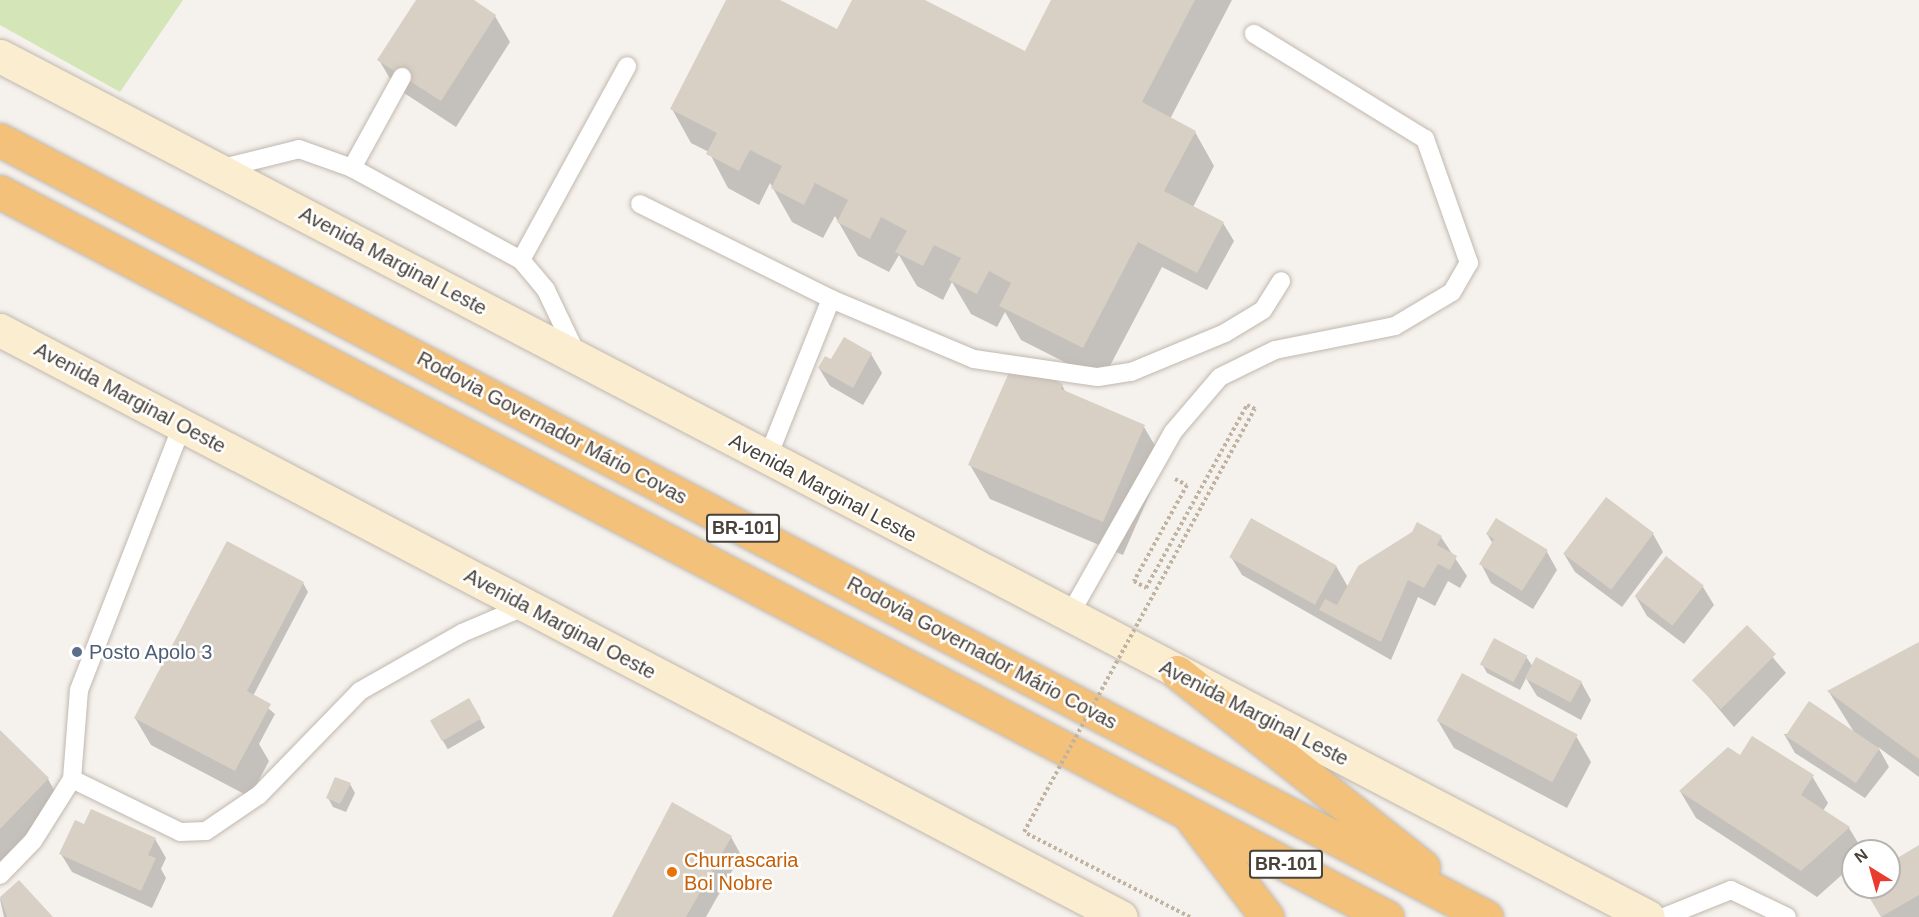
<!DOCTYPE html>
<meta charset="utf-8">
<style>
body{margin:0}
#map{position:relative;width:1919px;height:917px;overflow:hidden;background:#f5f1ec;font-family:Arial,sans-serif}
div>[style]{position:absolute}
.green>*{inset:0;background:#d4e5b8}
.shadow>*{inset:0;background:#0003;transform-origin:0 0}
.building>*{inset:0;background:#d8cfc5;transform-origin:0 0}
.path>*{height:4px;margin-top:-2px;transform-origin:0;background:repeating-linear-gradient(90deg,#c0b3a1 0 3px,transparent 0 6px)}
.roads{filter:drop-shadow(0 0 2px #c0b8af) drop-shadow(0 0 2px #c0b8af)}
.lane>*{height:18px;margin:-9px;padding:0 9px;transform-origin:9px;border-radius:9px;background:#fff}
.secondary>*{height:33px;margin:-16.5px;padding:0 16.5px;transform-origin:16.5px;border-radius:16.5px;background:#fbedd0}
.highway>*{height:33px;margin:-16.5px;padding:0 16.5px;transform-origin:16.5px;border-radius:16.5px;background:#f3c179}
.path-bridge>*{height:4px;margin-top:-2px;transform-origin:0;background:repeating-linear-gradient(90deg,#c0b3a1 0 3px,transparent 0 6px)}
.dots>*{width:16px;height:16px;translate:-50% -50%;box-sizing:border-box;border:3px solid #fff;border-radius:50%}
span{translate:-50% -50%;white-space:nowrap;text-align:center;line-height:1.15;-webkit-text-stroke:5px #fff;paint-order:stroke}
.shield-label span{padding:2px 4px;background:#fff;border:2px solid;border-radius:4px;-webkit-text-stroke-width:0}
.shield-label{font-size:18px;color:#49423a;font-weight:700}
.street-label{font-size:20px;color:#49423a}
.service-label{font-size:20px;color:#4e5e75}
.left{translate:0 -50%;text-align:left}
.food-label{font-size:20px;color:#c56008}
.north{position:absolute;left:1841px;top:839px;width:60px;height:60px;box-sizing:border-box;background:#fff;border:2px solid #b6b3b0;border-radius:50%;rotate:323deg;font-size:16px;font-weight:700;line-height:24px;text-align:center;color:#49423a}
.north::after{content:'';display:block;margin:auto;width:21px;height:27px;background:#e93c2e;clip-path:polygon(50% 0,100% 100%,50% 72%,0 100%)}
</style>
<div id="map">
<div class="green">
<div style="clip-path:polygon(0 0,183px 0,120px 92px,0 25px)"></div>
</div>
<div class="shadow">
<div style="clip-path:polygon(418px 0,471px 0,495px 16px,510px 42px,456px 127px,395px 87px,379px 60px)"></div>
<div style="clip-path:polygon(728px 0,777px 0,838px 31px,854px 0,922px 0,1026px 53px,1053px 0,1232px 0,1170px 119px,1195px 132px,1214px 166px,1193px 207px,1223px 223px,1234px 241px,1207px 290px,1162px 267px,1102px 381px,1021px 340px,1005px 312px,997px 327px,971px 314px,952px 282px,943px 300px,917px 286px,899px 255px,889px 272px,858px 256px,835px 216px,823px 238px,792px 222px,770px 183px,759px 205px,728px 188px,709px 152px,691px 143px,672px 109px)"></div>
<div style="clip-path:polygon(871px 354px,882px 373px,863px 405px,830px 386px,819px 368px)"></div>
<div style="clip-path:polygon(1033px 379px,1062px 385px,1066px 393px,1144px 427px,1164px 461px,1123px 555px,990px 499px,970px 465px)"></div>
<div style="clip-path:polygon(1487px 534px,1547px 552px,1557px 570px,1533px 609px,1491px 583px,1481px 564px,1493px 544px)"></div>
<div style="clip-path:polygon(1653px 534px,1663px 552px,1622px 607px,1575px 572px,1564px 554px)"></div>
<div style="clip-path:polygon(1441px 537px,1467px 576px,1460px 588px,1448px 581px,1435px 606px,1418px 597px,1391px 660px,1242px 575px,1231px 557px,1336px 566px,1348px 587px)"></div>
<div style="clip-path:polygon(303px 583px,308px 592px,253px 696px,275px 714px,259px 744px,269px 761px,250px 797px,151px 745px,135px 718px)"></div>
<div style="clip-path:polygon(1703px 587px,1714px 605px,1684px 644px,1647px 616px,1636px 597px)"></div>
<div style="clip-path:polygon(1747px 627px,1786px 673px,1734px 727px,1695px 681px)"></div>
<div style="clip-path:polygon(1495px 640px,1527px 658px,1533px 667px,1581px 682px,1591px 700px,1581px 720px,1537px 696px,1526px 678px,1520px 690px,1487px 673px,1482px 664px)"></div>
<div style="clip-path:polygon(1919px 644px,1919px 777px,1878px 747px,1889px 767px,1865px 798px,1795px 753px,1784px 734px,1854px 732px,1829px 692px)"></div>
<div style="left:469px;top:700px;width:32px;height:43px;rotate:60deg"></div>
<div style="clip-path:polygon(1438px 721px,1576px 736px,1591px 762px,1567px 808px,1454px 748px)"></div>
<div style="clip-path:polygon(0 732px,48px 779px,63px 806px,0 871px)"></div>
<div style="clip-path:polygon(1741px 757px,1812px 776px,1828px 803px,1823px 811px,1849px 828px,1863px 851px,1853px 851px,1853px 865px,1817px 897px,1696px 818px,1680px 791px)"></div>
<div style="clip-path:polygon(350px 784px,355px 793px,346px 812px,333px 807px,328px 798px)"></div>
<div style="clip-path:polygon(731px 837px,741px 855px,706px 917px,612px 917px)"></div>
<div style="clip-path:polygon(155px 839px,166px 858px,161px 869px,166px 878px,152px 908px,72px 872px,61px 854px)"></div>
<div style="clip-path:polygon(1919px 846px,1919px 917px,1882px 917px,1864px 887px,1889px 887px,1889px 865px)"></div>
<div style="clip-path:polygon(19px 882px,51px 917px,4px 917px,0 899px)"></div>
</div>
<div class="building">
<div style="clip-path:polygon(416px 0,474px 0,496px 15px,441px 101px,377px 60px)"></div>
<div style="clip-path:polygon(726px 0,780px 0,837px 29px,852px 0,925px 0,1025px 51px,1051px 0,1195px 0,1142px 102px,1196px 131px,1164px 191px,1224px 222px,1197px 273px,1138px 242px,1083px 348px,999px 306px,1011px 283px,989px 271px,977px 294px,949px 280px,961px 258px,934px 245px,923px 266px,895px 252px,907px 231px,881px 217px,870px 239px,837px 222px,848px 200px,815px 183px,804px 205px,771px 188px,782px 166px,750px 150px,739px 171px,706px 154px,717px 133px,670px 109px)"></div>
<div style="clip-path:polygon(844px 337px,872px 353px,853px 388px,818px 368px,825px 356px,831px 359px)"></div>
<div style="clip-path:polygon(1011px 368px,1032px 377px,1035px 372px,1063px 384px,1061px 389px,1145px 425px,1103px 522px,968px 465px)"></div>
<div style="left:1606px;top:497px;width:60px;height:71px;rotate:37deg"></div>
<div style="left:1251px;top:518px;width:98px;height:45px;rotate:29deg"></div>
<div style="clip-path:polygon(1496px 518px,1548px 550px,1522px 591px,1479px 564px,1494px 539px,1486px 534px)"></div>
<div style="clip-path:polygon(1417px 522px,1442px 536px,1437px 545px,1457px 556px,1450px 570px,1438px 564px,1424px 588px,1408px 580px,1381px 642px,1319px 610px,1325px 599px,1337px 605px,1358px 566px,1412px 532px)"></div>
<div style="clip-path:polygon(227px 541px,304px 582px,247px 691px,271px 704px,235px 771px,134px 718px)"></div>
<div style="left:1666px;top:556px;width:48px;height:51px;rotate:38deg"></div>
<div style="left:1747px;top:625px;width:41px;height:78px;rotate:45deg"></div>
<div style="left:1494px;top:638px;width:38px;height:30px;rotate:28deg"></div>
<div style="clip-path:polygon(1919px 642px,1919px 759px,1827px 691px)"></div>
<div style="left:1536px;top:657px;width:52px;height:24px;rotate:28deg"></div>
<div style="left:1462px;top:673px;width:131px;height:54px;rotate:28deg"></div>
<div style="left:469px;top:698px;width:24px;height:45px;rotate:60deg"></div>
<div style="left:1809px;top:701px;width:85px;height:42px;rotate:34deg"></div>
<div style="clip-path:polygon(0 730px,49px 778px,0 829px)"></div>
<div style="clip-path:polygon(1752px 736px,1814px 775px,1801px 795px,1850px 827px,1801px 871px,1679px 791px,1728px 747px,1740px 755px)"></div>
<div style="clip-path:polygon(335px 777px,351px 783px,340px 804px,326px 798px)"></div>
<div style="clip-path:polygon(672px 802px,732px 836px,686px 917px,612px 917px)"></div>
<div style="clip-path:polygon(91px 809px,156px 838px,148px 855px,156px 858px,141px 891px,59px 854px,75px 820px,84px 824px)"></div>
<div style="clip-path:polygon(1919px 845px,1919px 895px,1881px 917px,1863px 887px,1889px 887px,1889px 863px)"></div>
<div style="clip-path:polygon(19px 880px,53px 917px,7px 917px,0 897px)"></div>
</div>
<div class="path">
<div style="left:1175px;top:479px;width:13px;rotate:27deg"></div>
<div style="left:1187px;top:485px;width:110px;rotate:118.9deg"></div>
<div style="left:1134px;top:581px;width:14px;rotate:30deg"></div>
<div style="left:1146px;top:588px;width:209px;rotate:-61.1deg"></div>
<div style="left:1247px;top:405px;width:9px;rotate:27deg"></div>
</div>
<div class="roads">
<div class="lane">
<div style="left:352px;top:168px;width:104px;rotate:-61.2deg"></div>
<div style="left:219px;top:169px;width:82px;rotate:-14deg"></div>
<div style="left:299px;top:149px;width:56px;rotate:19.7deg"></div>
<div style="left:352px;top:168px;width:192px;rotate:28.6deg"></div>
<div style="left:521px;top:260px;width:39px;rotate:50deg"></div>
<div style="left:546px;top:290px;width:70px;rotate:64.5deg"></div>
<div style="left:640px;top:204px;width:213px;rotate:26.4deg"></div>
<div style="left:831px;top:299px;width:172px;rotate:111.8deg"></div>
<div style="left:521px;top:260px;width:221px;rotate:-61.3deg"></div>
<div style="left:831px;top:299px;width:155px;rotate:22.8deg"></div>
<div style="left:974px;top:359px;width:125px;rotate:8.3deg"></div>
<div style="left:1098px;top:377px;width:33px;rotate:-9deg"></div>
<div style="left:1131px;top:372px;width:102px;rotate:-22.5deg"></div>
<div style="left:1225px;top:333px;width:44px;rotate:-31.2deg"></div>
<div style="left:1263px;top:310px;width:34px;rotate:-58deg"></div>
<div style="left:1069px;top:616px;width:211px;rotate:-60.5deg"></div>
<div style="left:1173px;top:432px;width:72px;rotate:-49.5deg"></div>
<div style="left:1220px;top:377px;width:61px;rotate:-26.1deg"></div>
<div style="left:1275px;top:350px;width:122px;rotate:-11.3deg"></div>
<div style="left:1395px;top:326px;width:66px;rotate:-30.8deg"></div>
<div style="left:1452px;top:292px;width:34px;rotate:-60deg"></div>
<div style="left:1469px;top:263px;width:132px;rotate:-109.5deg"></div>
<div style="left:1425px;top:139px;width:201px;rotate:-148.4deg"></div>
<div style="left:72px;top:779px;width:120px;rotate:26.1deg"></div>
<div style="left:180px;top:832px;width:26px;rotate:-2deg"></div>
<div style="left:206px;top:831px;width:64px;rotate:-34.2deg"></div>
<div style="left:259px;top:795px;width:145px;rotate:-45.8deg"></div>
<div style="left:360px;top:691px;width:117px;rotate:-29.6deg"></div>
<div style="left:462px;top:633px;width:69px;rotate:-22.9deg"></div>
<div style="left:0;top:875px;width:47px;rotate:-45.9deg"></div>
<div style="left:33px;top:841px;width:73px;rotate:-57.8deg"></div>
<div style="left:72px;top:779px;width:89px;rotate:-85.5deg"></div>
<div style="left:79px;top:690px;width:283px;rotate:-68.7deg"></div>
<div style="left:1664px;top:917px;width:72px;rotate:-21.9deg"></div>
<div style="left:1731px;top:890px;width:62px;rotate:25.7deg"></div>
</div>
<div class="secondary">
<div style="left:0;top:56px;width:1859px;rotate:27.58deg"></div>
<div style="left:0;top:330px;width:1265px;rotate:27.64deg"></div>
</div>
<div class="highway">
<div style="left:0;top:140px;width:1677px;rotate:27.6deg"></div>
<div style="left:0;top:192px;width:1565px;rotate:27.6deg"></div>
<div style="left:1177px;top:672px;width:314px;rotate:38.4deg"></div>
<div style="left:1193px;top:820px;width:122px;rotate:52.7deg"></div>
</div>
</div>
<div class="path-bridge">
<div style="left:1190px;top:917px;width:186px;rotate:-152.9deg"></div>
<div style="left:1024px;top:832px;width:482px;rotate:-61.4deg"></div>
</div>
<div class="dots">
<div style="left:77px;top:652px;background:#5c6f8a"></div>
<div style="left:672px;top:872px;background:#e8710a"></div>
</div>
<div class="shield-label">
<span style="left:743px;top:528px">BR-101</span>
<span style="left:1286px;top:864px">BR-101</span>
</div>
<div class="street-label">
<span style="left:393px;top:261px;rotate:28deg">Avenida Marginal Leste</span>
<span style="left:130px;top:398px;rotate:28deg">Avenida Marginal Oeste</span>
<span style="left:552px;top:428px;rotate:28deg">Rodovia Governador Mário Covas</span>
<span style="left:823px;top:488px;rotate:28deg">Avenida Marginal Leste</span>
<span style="left:560px;top:624px;rotate:28deg">Avenida Marginal Oeste</span>
<span style="left:982px;top:653px;rotate:28deg">Rodovia Governador Mário Covas</span>
<span style="left:1254px;top:713px;rotate:27deg">Avenida Marginal Leste</span>
</div>
<div class="service-label">
<span class="left" style="left:89px;top:652px">Posto Apolo 3</span>
</div>
<div class="food-label">
<span class="left" style="left:684px;top:872px">Churrascaria<br>Boi Nobre</span>
</div>
<div class="north">N</div>
</div>
